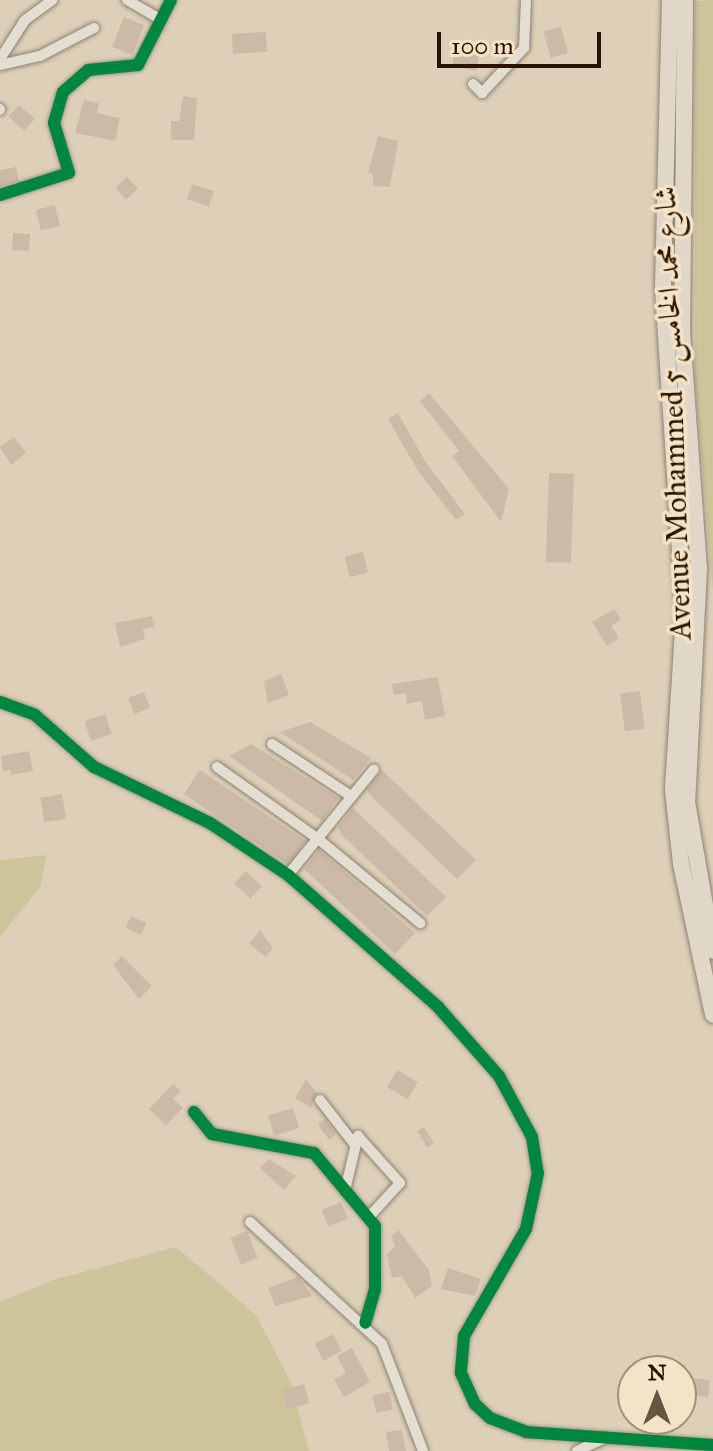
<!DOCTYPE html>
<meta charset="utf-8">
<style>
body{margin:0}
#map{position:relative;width:713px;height:1451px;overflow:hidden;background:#ded0b8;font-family:"IM FELL Great Primer",Amiri,serif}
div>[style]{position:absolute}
.green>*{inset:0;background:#cec49b}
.building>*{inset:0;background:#ccb9a7;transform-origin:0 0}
.roads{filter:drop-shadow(0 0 2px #8d8273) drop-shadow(0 0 2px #8d8273)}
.street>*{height:10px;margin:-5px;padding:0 5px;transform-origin:5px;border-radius:5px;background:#e4ddd1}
.primary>*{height:16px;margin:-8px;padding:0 8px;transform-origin:8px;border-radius:8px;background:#e0d7c9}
.cycleway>*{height:12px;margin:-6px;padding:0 6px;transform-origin:6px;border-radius:6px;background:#00873e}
span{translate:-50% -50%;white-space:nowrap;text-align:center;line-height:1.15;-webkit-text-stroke:7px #f4e3c6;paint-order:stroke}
.street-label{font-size:30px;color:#291301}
.north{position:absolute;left:617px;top:1355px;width:80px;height:80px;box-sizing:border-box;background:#f4e3c6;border:2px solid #a39077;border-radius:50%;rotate:0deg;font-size:22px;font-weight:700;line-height:32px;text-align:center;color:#291301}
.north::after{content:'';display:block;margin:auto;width:28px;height:36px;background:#685541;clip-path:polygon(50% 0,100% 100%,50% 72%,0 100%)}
.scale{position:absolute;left:437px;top:32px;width:164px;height:36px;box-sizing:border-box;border:4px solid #291301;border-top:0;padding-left:10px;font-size:24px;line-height:28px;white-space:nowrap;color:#291301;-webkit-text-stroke:6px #f4e3c6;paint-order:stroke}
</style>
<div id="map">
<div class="green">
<div style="clip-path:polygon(713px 0,713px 592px,695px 373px,695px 1px)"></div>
<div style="clip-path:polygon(47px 855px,40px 887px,0 937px,0 860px)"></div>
<div style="clip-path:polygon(176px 1247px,256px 1315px,291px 1383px,309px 1451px,0 1451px,0 1302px,53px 1280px)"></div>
</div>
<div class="building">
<div style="left:124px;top:17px;width:22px;height:32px;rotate:22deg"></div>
<div style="left:561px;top:27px;width:27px;height:18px;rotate:75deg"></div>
<div style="left:266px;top:32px;width:20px;height:34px;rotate:87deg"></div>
<div style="left:455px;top:47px;width:25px;height:20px;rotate:9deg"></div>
<div style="clip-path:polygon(183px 96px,197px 98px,194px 140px,171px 140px,171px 121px,179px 121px)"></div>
<div style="clip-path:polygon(84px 100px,99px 103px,97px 113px,120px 118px,115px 141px,75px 133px)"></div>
<div style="left:19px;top:105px;width:21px;height:16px;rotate:41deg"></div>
<div style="clip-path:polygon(378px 136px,398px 141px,390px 187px,373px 186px,373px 174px,368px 173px)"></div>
<div style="clip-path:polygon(16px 167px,19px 181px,0 187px,0 170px)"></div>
<div style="left:127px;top:177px;width:16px;height:16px;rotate:47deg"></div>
<div style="left:192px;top:184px;width:23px;height:16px;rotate:18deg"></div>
<div style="left:55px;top:205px;width:21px;height:20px;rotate:76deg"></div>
<div style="left:13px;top:233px;width:17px;height:17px;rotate:3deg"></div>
<div style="clip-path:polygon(429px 393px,509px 489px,501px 522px,452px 456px,459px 451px,420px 401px)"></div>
<div style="clip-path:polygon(398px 413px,425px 461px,465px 514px,456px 520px,418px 471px,388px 419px)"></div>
<div style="clip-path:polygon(14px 437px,26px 453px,11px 465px,0 447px)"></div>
<div style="left:549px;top:473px;width:25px;height:89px;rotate:2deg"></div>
<div style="left:363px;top:552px;width:21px;height:19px;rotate:76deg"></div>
<div style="clip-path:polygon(614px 609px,621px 619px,611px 626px,619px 638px,607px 646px,592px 622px)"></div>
<div style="clip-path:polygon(152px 616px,154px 627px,143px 629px,145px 639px,120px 647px,115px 623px)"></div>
<div style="clip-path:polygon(281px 674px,289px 695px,268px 703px,264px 681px)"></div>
<div style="clip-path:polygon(438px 677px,445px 716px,425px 720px,422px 701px,407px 704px,406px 693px,394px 695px,392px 684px)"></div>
<div style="left:640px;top:691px;width:38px;height:20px;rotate:83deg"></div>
<div style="left:144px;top:692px;width:17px;height:17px;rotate:69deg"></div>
<div style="left:105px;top:714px;width:21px;height:22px;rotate:71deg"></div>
<div style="clip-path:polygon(310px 722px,371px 758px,353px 780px,280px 732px)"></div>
<div style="clip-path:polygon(251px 744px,338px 798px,322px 821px,229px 756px)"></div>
<div style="clip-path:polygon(29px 751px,33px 771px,11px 775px,10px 770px,3px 771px,1px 756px)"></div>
<div style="left:200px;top:770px;width:127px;height:29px;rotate:34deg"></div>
<div style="clip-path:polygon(382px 770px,476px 860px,457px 879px,371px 796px,367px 790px)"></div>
<div style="left:62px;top:794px;width:25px;height:22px;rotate:81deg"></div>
<div style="clip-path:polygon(353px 808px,446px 897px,427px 916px,341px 834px,338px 827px)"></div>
<div style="clip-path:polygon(319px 850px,415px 933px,395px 954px,304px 869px)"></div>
<div style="left:246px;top:871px;width:22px;height:17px;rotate:43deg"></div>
<div style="left:131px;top:916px;width:17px;height:13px;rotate:25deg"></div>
<div style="clip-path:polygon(260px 930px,273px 948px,266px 957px,249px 944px)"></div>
<div style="clip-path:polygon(122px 956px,152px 986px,139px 999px,113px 965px)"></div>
<div style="left:397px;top:1070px;width:24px;height:20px;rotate:30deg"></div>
<div style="clip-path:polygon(306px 1079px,317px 1093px,311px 1108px,295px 1098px)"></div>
<div style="clip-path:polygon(173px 1084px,181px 1091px,173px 1099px,183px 1108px,166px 1125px,149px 1109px)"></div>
<div style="left:293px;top:1108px;width:21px;height:26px;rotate:73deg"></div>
<div style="left:325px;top:1119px;width:19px;height:9px;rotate:54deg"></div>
<div style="left:424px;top:1127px;width:19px;height:8px;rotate:58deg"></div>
<div style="clip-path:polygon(269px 1159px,296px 1176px,284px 1190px,260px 1168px)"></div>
<div style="left:341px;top:1202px;width:18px;height:21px;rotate:68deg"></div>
<div style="clip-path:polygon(398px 1230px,429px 1270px,432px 1286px,415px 1298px,402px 1276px,392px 1278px,389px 1266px,387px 1254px,395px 1246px,391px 1236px)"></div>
<div style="left:247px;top:1231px;width:29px;height:18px;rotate:68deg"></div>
<div style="clip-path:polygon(448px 1268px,481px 1279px,475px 1296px,441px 1289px)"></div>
<div style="clip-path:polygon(298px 1277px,312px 1296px,275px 1306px,268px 1288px)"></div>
<div style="left:333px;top:1334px;width:19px;height:21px;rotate:62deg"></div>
<div style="clip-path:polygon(352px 1348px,370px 1382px,344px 1397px,334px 1380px,346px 1373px,337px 1356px)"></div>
<div style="left:681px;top:1377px;width:29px;height:17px;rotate:6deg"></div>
<div style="left:304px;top:1384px;width:20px;height:23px;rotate:75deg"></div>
<div style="left:389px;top:1392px;width:18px;height:17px;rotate:77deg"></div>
<div style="clip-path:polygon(402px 1430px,406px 1451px,389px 1451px,386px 1432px)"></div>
</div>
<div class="roads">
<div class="street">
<div style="left:127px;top:0;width:39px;rotate:30deg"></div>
<div style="left:0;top:59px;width:46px;rotate:-57.3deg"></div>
<div style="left:25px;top:20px;width:34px;rotate:-36deg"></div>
<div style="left:0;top:65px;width:41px;rotate:-12.7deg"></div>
<div style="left:40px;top:56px;width:61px;rotate:-27.4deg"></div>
<div style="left:473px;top:84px;width:13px;rotate:45deg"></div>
<div style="left:482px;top:93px;width:62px;rotate:-47deg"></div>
<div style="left:524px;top:48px;width:48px;rotate:-87.6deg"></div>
<div style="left:0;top:109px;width:1px;rotate:90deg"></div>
<div style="left:0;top:195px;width:72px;rotate:-17.7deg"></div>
<div style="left:69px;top:173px;width:52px;rotate:-106.7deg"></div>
<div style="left:54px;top:123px;width:32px;rotate:-74deg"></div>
<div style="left:63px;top:92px;width:33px;rotate:-41deg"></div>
<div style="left:88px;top:70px;width:50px;rotate:-5.7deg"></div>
<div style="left:138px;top:65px;width:73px;rotate:-63.1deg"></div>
<div style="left:0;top:702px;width:37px;rotate:20deg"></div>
<div style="left:35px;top:715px;width:79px;rotate:41.4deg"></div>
<div style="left:94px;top:767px;width:129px;rotate:25.8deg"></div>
<div style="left:210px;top:823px;width:94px;rotate:33.7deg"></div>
<div style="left:288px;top:875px;width:200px;rotate:41.3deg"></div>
<div style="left:438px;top:1007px;width:92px;rotate:48.5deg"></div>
<div style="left:499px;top:1076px;width:69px;rotate:61.6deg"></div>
<div style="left:532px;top:1137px;width:36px;rotate:81deg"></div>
<div style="left:538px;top:1173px;width:57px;rotate:102.1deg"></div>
<div style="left:526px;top:1229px;width:124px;rotate:120.1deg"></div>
<div style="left:464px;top:1336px;width:37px;rotate:95deg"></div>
<div style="left:461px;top:1373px;width:34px;rotate:66deg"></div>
<div style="left:475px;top:1404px;width:21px;rotate:43deg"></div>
<div style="left:490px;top:1418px;width:39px;rotate:21deg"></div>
<div style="left:526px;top:1432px;width:187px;rotate:4deg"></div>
<div style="left:272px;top:744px;width:95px;rotate:33.4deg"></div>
<div style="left:217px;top:767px;width:123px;rotate:35.4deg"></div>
<div style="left:317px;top:838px;width:134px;rotate:39.5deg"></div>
<div style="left:288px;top:875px;width:136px;rotate:-50.9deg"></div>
<div style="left:320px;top:1100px;width:57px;rotate:52.1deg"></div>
<div style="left:194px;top:1112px;width:28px;rotate:51deg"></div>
<div style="left:212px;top:1134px;width:104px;rotate:10.6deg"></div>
<div style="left:314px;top:1153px;width:95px;rotate:50.1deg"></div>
<div style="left:375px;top:1226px;width:63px;rotate:90deg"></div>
<div style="left:375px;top:1289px;width:35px;rotate:106deg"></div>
<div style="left:345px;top:1190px;width:56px;rotate:-76.5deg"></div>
<div style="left:358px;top:1136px;width:63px;rotate:48.2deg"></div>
<div style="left:400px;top:1183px;width:47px;rotate:132.4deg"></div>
<div style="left:250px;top:1222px;width:180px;rotate:42.7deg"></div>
<div style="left:382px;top:1344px;width:115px;rotate:69deg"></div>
<div style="left:577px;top:1451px;width:29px;rotate:-25deg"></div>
</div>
<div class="primary">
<div style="left:670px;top:0;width:289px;rotate:91.4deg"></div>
<div style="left:663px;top:289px;width:326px;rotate:86.3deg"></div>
<div style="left:684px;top:614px;width:176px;rotate:93.6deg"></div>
<div style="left:673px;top:790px;width:74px;rotate:83.8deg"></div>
<div style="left:681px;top:864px;width:154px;rotate:78deg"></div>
<div style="left:685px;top:0;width:332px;rotate:90.5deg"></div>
<div style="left:682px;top:332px;width:237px;rotate:85.9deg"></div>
<div style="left:699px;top:568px;width:234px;rotate:92.9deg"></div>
<div style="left:687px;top:802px;width:151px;rotate:80.1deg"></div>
</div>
</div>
<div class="cycleway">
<div style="left:0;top:195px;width:72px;rotate:-17.7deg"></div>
<div style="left:69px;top:173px;width:52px;rotate:-106.7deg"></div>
<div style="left:54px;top:123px;width:32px;rotate:-74deg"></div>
<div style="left:63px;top:92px;width:33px;rotate:-41deg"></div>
<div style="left:88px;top:70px;width:50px;rotate:-5.7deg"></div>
<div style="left:138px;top:65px;width:73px;rotate:-63.1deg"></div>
<div style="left:0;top:702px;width:37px;rotate:20deg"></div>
<div style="left:35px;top:715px;width:79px;rotate:41.4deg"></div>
<div style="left:94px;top:767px;width:129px;rotate:25.8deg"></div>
<div style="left:210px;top:823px;width:94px;rotate:33.7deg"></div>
<div style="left:288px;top:875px;width:200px;rotate:41.3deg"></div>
<div style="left:438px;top:1007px;width:92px;rotate:48.5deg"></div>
<div style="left:499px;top:1076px;width:69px;rotate:61.6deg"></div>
<div style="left:532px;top:1137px;width:36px;rotate:81deg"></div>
<div style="left:538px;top:1173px;width:57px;rotate:102.1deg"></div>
<div style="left:526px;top:1229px;width:124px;rotate:120.1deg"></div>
<div style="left:464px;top:1336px;width:37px;rotate:95deg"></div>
<div style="left:461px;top:1373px;width:34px;rotate:66deg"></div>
<div style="left:475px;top:1404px;width:21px;rotate:43deg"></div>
<div style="left:490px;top:1418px;width:39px;rotate:21deg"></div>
<div style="left:526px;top:1432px;width:187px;rotate:4deg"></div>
<div style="left:194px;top:1112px;width:28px;rotate:51deg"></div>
<div style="left:212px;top:1134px;width:104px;rotate:10.6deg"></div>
<div style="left:314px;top:1153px;width:95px;rotate:50.1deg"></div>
<div style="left:375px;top:1226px;width:63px;rotate:90deg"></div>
<div style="left:375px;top:1289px;width:35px;rotate:106deg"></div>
</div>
<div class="street-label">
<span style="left:673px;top:413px;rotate:-92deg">Avenue Mohammed 5 شارع محمد الخامس</span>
</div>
<div class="north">N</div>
<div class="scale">100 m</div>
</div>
